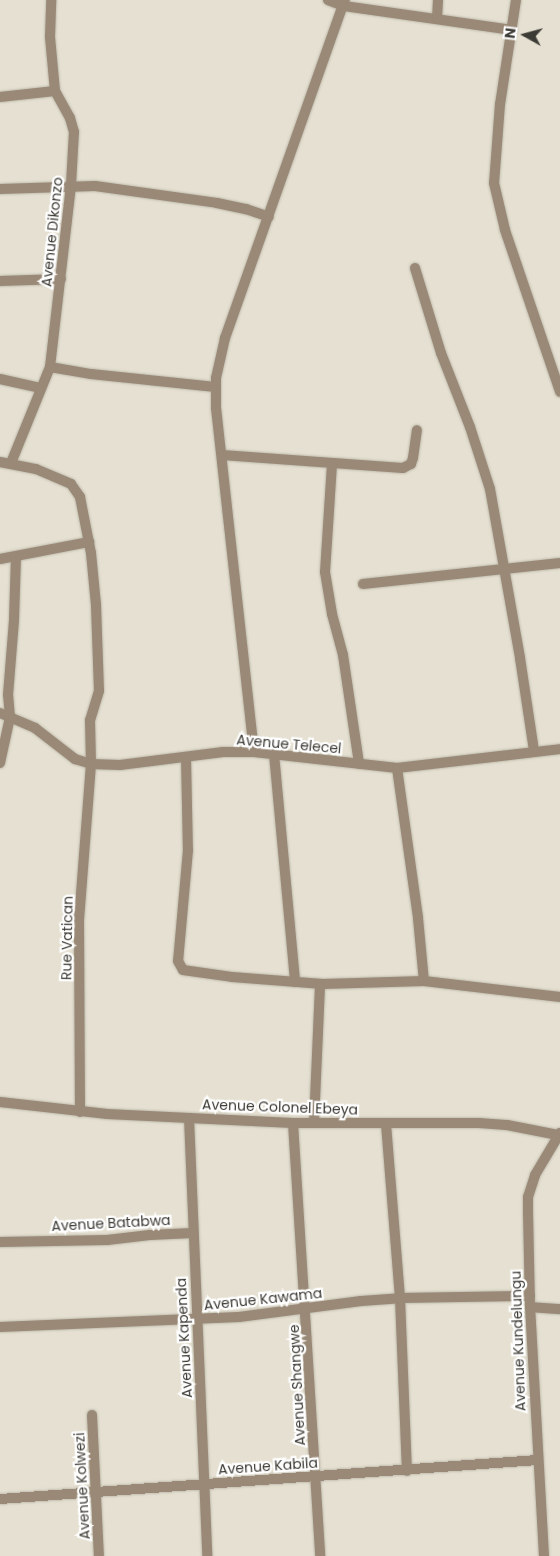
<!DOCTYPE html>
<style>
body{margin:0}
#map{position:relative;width:560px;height:1556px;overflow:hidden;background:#e5e0d1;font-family:Poppins,sans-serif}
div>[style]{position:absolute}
.roads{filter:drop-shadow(0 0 1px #c0bcaf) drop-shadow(0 0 1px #c0bcaf)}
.minor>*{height:10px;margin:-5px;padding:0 5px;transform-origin:5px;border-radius:5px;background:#998976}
.tertiary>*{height:10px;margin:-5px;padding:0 5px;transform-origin:5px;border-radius:5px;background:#998976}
span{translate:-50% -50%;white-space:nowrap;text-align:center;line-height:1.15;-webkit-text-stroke:4.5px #fff;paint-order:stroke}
.street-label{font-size:14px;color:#3d3b35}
.north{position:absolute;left:500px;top:10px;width:50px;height:50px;-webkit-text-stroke:4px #fff;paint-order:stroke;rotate:277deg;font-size:14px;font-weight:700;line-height:20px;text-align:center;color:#3d3b35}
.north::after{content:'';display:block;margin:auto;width:18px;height:22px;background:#3d3b35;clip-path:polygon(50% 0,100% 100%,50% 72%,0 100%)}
</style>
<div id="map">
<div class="roads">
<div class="minor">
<div style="left:328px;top:0;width:17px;rotate:21deg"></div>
<div style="left:344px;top:6px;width:170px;rotate:8.1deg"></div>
<div style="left:516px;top:0;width:105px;rotate:98.7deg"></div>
<div style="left:500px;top:104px;width:79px;rotate:94.3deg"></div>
<div style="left:494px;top:183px;width:48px;rotate:76.8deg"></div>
<div style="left:505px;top:230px;width:171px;rotate:71.2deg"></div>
<div style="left:437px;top:19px;width:19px;rotate:-87deg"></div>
<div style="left:0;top:97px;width:55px;rotate:-6.2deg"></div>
<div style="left:0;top:189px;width:95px;rotate:-1.8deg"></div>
<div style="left:95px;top:186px;width:123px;rotate:7.9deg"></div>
<div style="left:217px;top:203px;width:30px;rotate:12deg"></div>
<div style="left:246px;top:209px;width:24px;rotate:19deg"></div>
<div style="left:415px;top:268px;width:89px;rotate:73deg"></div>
<div style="left:441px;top:353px;width:79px;rotate:68.6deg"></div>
<div style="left:470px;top:427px;width:65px;rotate:72.1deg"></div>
<div style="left:490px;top:489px;width:172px;rotate:79.9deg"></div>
<div style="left:520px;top:658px;width:94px;rotate:81.4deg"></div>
<div style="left:0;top:281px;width:61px;rotate:-1.9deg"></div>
<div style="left:50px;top:367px;width:42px;rotate:9.7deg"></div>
<div style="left:91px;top:374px;width:125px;rotate:6deg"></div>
<div style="left:0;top:379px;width:42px;rotate:12.4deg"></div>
<div style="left:222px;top:455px;width:181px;rotate:4.1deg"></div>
<div style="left:403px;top:468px;width:9px;rotate:-27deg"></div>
<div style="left:411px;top:464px;width:6px;rotate:-72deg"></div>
<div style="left:413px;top:458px;width:28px;rotate:-82deg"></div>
<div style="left:0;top:462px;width:37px;rotate:11deg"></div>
<div style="left:36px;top:469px;width:38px;rotate:23deg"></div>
<div style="left:71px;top:484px;width:16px;rotate:55deg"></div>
<div style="left:80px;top:497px;width:57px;rotate:78.9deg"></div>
<div style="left:91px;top:553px;width:52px;rotate:84.5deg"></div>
<div style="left:96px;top:605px;width:86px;rotate:88deg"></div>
<div style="left:99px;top:691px;width:30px;rotate:107deg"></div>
<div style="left:90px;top:720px;width:44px;rotate:88.7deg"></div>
<div style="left:91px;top:764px;width:157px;rotate:94.4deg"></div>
<div style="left:79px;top:921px;width:191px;rotate:89.7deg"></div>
<div style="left:11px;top:463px;width:104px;rotate:-67.9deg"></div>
<div style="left:50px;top:367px;width:183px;rotate:-83.4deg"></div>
<div style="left:71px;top:185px;width:53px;rotate:-86.8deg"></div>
<div style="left:74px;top:132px;width:15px;rotate:-106deg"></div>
<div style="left:70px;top:118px;width:31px;rotate:-119deg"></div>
<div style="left:55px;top:91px;width:54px;rotate:-95.3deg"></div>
<div style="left:50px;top:37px;width:37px;rotate:-88deg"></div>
<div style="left:332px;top:464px;width:108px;rotate:93.7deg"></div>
<div style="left:325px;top:572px;width:43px;rotate:80.5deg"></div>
<div style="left:332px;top:614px;width:42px;rotate:75deg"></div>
<div style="left:343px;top:655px;width:110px;rotate:81.6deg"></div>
<div style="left:0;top:559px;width:91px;rotate:-10.8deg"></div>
<div style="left:363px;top:584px;width:198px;rotate:-6.1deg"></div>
<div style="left:0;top:713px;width:38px;rotate:23deg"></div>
<div style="left:35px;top:728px;width:51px;rotate:37.8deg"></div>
<div style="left:75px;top:759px;width:17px;rotate:17deg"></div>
<div style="left:91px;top:764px;width:29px;rotate:2deg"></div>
<div style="left:120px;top:765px;width:104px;rotate:-7.2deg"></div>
<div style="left:223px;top:752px;width:31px"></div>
<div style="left:254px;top:752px;width:144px;rotate:6.4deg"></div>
<div style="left:397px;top:768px;width:164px;rotate:-6.6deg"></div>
<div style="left:254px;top:752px;width:346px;rotate:-96.3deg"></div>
<div style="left:216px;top:408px;width:30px;rotate:-90deg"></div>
<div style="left:216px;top:378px;width:41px;rotate:-77.3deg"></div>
<div style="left:225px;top:338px;width:359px;rotate:-70.5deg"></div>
<div style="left:274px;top:754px;width:229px;rotate:84.7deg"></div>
<div style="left:186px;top:758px;width:92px;rotate:88.8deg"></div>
<div style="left:188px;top:850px;width:111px;rotate:95.1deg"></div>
<div style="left:178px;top:961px;width:10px;rotate:61deg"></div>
<div style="left:183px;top:970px;width:49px;rotate:8.1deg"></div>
<div style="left:232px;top:977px;width:91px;rotate:4.4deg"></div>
<div style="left:323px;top:984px;width:101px;rotate:-1.7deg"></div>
<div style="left:424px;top:981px;width:137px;rotate:6.7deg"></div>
<div style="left:0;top:763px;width:47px;rotate:-77.7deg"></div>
<div style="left:10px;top:717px;width:22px;rotate:-95deg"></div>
<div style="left:8px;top:695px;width:75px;rotate:-85.4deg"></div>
<div style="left:14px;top:620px;width:63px;rotate:-88.2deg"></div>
<div style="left:397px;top:768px;width:151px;rotate:82deg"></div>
<div style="left:418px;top:918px;width:63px;rotate:84.6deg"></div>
<div style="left:0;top:1102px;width:108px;rotate:6.4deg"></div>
<div style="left:107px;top:1114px;width:186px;rotate:2.8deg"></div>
<div style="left:293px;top:1123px;width:186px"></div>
<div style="left:479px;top:1123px;width:28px;rotate:4deg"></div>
<div style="left:507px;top:1125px;width:52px;rotate:11.1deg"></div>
<div style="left:189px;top:1118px;width:438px;rotate:87.6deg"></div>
<div style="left:293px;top:1123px;width:434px;rotate:86.4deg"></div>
<div style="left:314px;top:1123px;width:139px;rotate:-87.5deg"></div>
<div style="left:386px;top:1124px;width:175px;rotate:85.4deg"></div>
<div style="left:400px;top:1298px;width:173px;rotate:87.7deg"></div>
<div style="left:0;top:1242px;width:107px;rotate:-1.1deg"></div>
<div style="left:107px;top:1240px;width:43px;rotate:-6.6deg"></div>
<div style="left:150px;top:1235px;width:43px;rotate:-2.7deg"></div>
<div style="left:530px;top:1307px;width:30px;rotate:4deg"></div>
<div style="left:0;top:1327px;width:239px;rotate:-2.4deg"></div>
<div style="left:239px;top:1317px;width:123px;rotate:-7.5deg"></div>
<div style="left:361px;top:1301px;width:39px;rotate:-4deg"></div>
<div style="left:400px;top:1298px;width:130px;rotate:-0.9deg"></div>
<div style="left:92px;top:1415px;width:141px;rotate:87.2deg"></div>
<div style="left:0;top:1499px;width:539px;rotate:-4.15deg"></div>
</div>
<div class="tertiary">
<div style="left:544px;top:1556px;width:249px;rotate:-93.2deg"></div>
<div style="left:530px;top:1307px;width:97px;rotate:-91.2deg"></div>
<div style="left:528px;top:1210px;width:13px;rotate:-90deg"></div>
<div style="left:528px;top:1197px;width:23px;rotate:-72deg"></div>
<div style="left:535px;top:1175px;width:49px;rotate:-59.2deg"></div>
</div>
</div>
<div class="street-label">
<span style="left:52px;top:232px;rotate:-84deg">Avenue Dikonzo</span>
<span style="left:289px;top:744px;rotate:5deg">Avenue Telecel</span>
<span style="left:67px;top:938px;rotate:-89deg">Rue Vatican</span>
<span style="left:280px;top:1107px;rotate:2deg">Avenue Colonel Ebeya</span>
<span style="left:111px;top:1223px;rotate:-3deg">Avenue Batabwa</span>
<span style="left:263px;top:1299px;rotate:-6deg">Avenue Kawama</span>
<span style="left:184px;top:1338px;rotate:-93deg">Avenue Kapenda</span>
<span style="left:518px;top:1341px;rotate:-92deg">Avenue Kundelungu</span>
<span style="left:297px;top:1385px;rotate:-93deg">Avenue Shangwe</span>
<span style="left:268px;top:1466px;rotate:-4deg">Avenue Kabila</span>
<span style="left:82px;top:1486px;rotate:-93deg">Avenue Kolwezi</span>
</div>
<div class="north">N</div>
</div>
